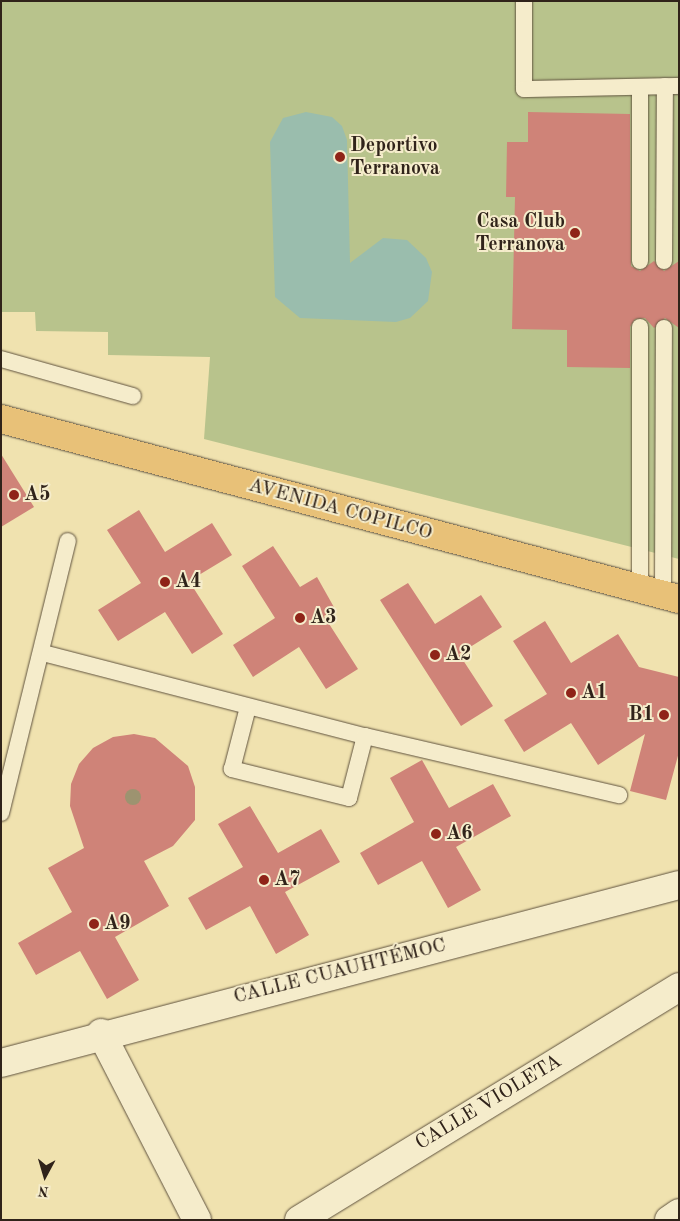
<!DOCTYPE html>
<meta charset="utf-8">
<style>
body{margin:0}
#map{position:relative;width:680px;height:1221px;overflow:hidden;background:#f0e2af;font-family:"Old Standard TT",serif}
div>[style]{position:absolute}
.green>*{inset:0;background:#b8c38c}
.water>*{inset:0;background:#9abdad}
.building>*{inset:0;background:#cf8378}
.roads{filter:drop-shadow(0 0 1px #60533f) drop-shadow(0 0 1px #60533f)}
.service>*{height:16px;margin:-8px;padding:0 8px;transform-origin:8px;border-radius:8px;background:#f5eccb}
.minor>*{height:28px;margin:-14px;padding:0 14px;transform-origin:14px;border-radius:14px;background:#f5eccb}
.primary>*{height:28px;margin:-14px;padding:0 14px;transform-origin:14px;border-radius:14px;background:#e8c178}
.trees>*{width:16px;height:16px;margin:-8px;border-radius:50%;background:#9d9370}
.dots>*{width:14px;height:14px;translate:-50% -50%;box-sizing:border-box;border:2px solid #f5eccb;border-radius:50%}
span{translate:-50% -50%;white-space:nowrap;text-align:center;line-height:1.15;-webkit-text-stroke:4px #f5eccb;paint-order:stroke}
.poi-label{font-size:20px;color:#30231a;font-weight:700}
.left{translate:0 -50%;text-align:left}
.right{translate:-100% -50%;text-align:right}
.street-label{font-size:20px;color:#30231a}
.frame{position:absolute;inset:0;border:2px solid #30231a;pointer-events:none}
.north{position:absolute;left:20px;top:1151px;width:50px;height:50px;-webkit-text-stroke:4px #f5eccb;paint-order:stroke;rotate:186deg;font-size:14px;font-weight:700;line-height:20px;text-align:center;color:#30231a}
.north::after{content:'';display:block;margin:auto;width:18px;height:22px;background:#30231a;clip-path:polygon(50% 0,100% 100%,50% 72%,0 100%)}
</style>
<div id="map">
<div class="green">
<div style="clip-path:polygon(1px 1px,679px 1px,679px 559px,204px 439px,210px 357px,108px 355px,108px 332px,36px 331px,35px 312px,1px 312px)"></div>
</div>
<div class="water">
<div style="clip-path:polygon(306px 112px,332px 117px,342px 126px,347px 140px,350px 263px,383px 238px,407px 240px,426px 258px,432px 272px,428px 301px,410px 318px,396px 322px,300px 318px,275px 297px,270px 142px,283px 118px)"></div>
</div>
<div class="building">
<div style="clip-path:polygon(528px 112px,630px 114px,631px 266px,640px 271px,654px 261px,664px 271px,679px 261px,679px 328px,665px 318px,654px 328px,645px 318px,635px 319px,630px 327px,630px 368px,567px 367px,567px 330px,512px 329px,515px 197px,506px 197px,507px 142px,528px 142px)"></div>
<div style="clip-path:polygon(1px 454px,34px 507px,1px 527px)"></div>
<div style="clip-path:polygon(139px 510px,165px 552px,212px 523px,232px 555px,189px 581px,223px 634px,192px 654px,165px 612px,118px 641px,98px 610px,141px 583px,107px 530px)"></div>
<div style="clip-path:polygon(273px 546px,300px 587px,317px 577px,335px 609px,324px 616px,358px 669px,326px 689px,299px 647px,253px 677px,233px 645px,275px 618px,242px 566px)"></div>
<div style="clip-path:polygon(408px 583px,435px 624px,481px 595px,502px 627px,459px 654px,493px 706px,461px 726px,380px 600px)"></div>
<div style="clip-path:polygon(545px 621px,571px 663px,618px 634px,639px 667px,679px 677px,679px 752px,666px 800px,630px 791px,645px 734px,598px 765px,571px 723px,524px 752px,504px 720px,547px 694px,513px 641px)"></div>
<div style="clip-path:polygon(134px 734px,155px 738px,188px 766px,195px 787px,195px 820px,173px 846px,144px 861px,169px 906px,115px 937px,139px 980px,107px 999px,80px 951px,36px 975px,18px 943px,72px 912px,48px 868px,84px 848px,70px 806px,71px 784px,79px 764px,93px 748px,113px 737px)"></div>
<div style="clip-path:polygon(422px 760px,449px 808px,493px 784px,511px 816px,456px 847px,481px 890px,448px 908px,422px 861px,378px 885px,360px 853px,414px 822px,390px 778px)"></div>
<div style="clip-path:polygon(250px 806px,278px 853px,321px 829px,340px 862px,285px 892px,309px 935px,276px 954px,250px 906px,206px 930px,188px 898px,243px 867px,218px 824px)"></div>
</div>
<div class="roads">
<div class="service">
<div style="left:524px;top:1px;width:88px;rotate:90deg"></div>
<div style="left:524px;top:89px;width:155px;rotate:-1.1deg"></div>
<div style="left:640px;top:87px;width:174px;rotate:90deg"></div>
<div style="left:664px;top:261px;width:175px;rotate:-89.7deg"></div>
<div style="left:640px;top:327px;width:261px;rotate:90deg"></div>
<div style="left:1px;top:359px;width:137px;rotate:15.7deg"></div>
<div style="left:663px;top:594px;width:266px;rotate:-89.8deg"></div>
<div style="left:43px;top:653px;width:333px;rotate:14.5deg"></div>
<div style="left:365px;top:736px;width:64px;rotate:104.5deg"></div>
<div style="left:349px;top:798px;width:121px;rotate:-166.1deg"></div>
<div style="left:232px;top:769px;width:64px;rotate:-75.5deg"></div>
<div style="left:365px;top:736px;width:261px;rotate:13.1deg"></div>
<div style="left:1px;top:813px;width:280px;rotate:-76.2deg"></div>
</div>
<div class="minor">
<div style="left:101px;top:1033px;width:210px;rotate:62.8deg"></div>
<div style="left:1px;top:1063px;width:701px;rotate:-14.71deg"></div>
<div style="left:299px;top:1220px;width:446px;rotate:-31.5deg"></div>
<div style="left:669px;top:1220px;width:12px;rotate:-35deg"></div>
</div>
<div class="primary">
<div style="left:1px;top:419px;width:701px;rotate:14.87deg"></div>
</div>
</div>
<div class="trees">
<div style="left:133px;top:797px"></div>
</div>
<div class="dots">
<div style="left:340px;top:157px;background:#8f2418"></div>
<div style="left:575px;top:233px;background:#8f2418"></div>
<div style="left:14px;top:495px;background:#8f2418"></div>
<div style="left:165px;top:582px;background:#8f2418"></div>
<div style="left:300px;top:618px;background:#8f2418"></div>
<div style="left:435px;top:655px;background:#8f2418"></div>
<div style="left:571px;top:693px;background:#8f2418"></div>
<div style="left:664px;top:715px;background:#8f2418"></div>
<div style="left:436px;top:834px;background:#8f2418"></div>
<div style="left:264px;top:880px;background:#8f2418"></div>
<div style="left:94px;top:924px;background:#8f2418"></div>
</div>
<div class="poi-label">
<span class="left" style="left:350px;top:158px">Deportivo<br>Terranova</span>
<span class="right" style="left:565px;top:234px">Casa Club<br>Terranova</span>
<span class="left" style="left:24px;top:495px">A5</span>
<span class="left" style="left:175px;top:582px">A4</span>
<span class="left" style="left:310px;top:618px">A3</span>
<span class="left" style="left:445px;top:655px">A2</span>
<span class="left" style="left:581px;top:693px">A1</span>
<span class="right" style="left:654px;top:715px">B1</span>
<span class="left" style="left:446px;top:834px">A6</span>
<span class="left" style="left:274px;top:880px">A7</span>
<span class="left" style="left:104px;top:924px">A9</span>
</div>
<div class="street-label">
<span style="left:340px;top:510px;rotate:15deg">AVENIDA COPILCO</span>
<span style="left:340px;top:972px;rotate:-14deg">CALLE CUAUHTÉMOC</span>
<span style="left:489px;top:1103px;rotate:-31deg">CALLE VIOLETA</span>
</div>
<div class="frame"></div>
<div class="north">N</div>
</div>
